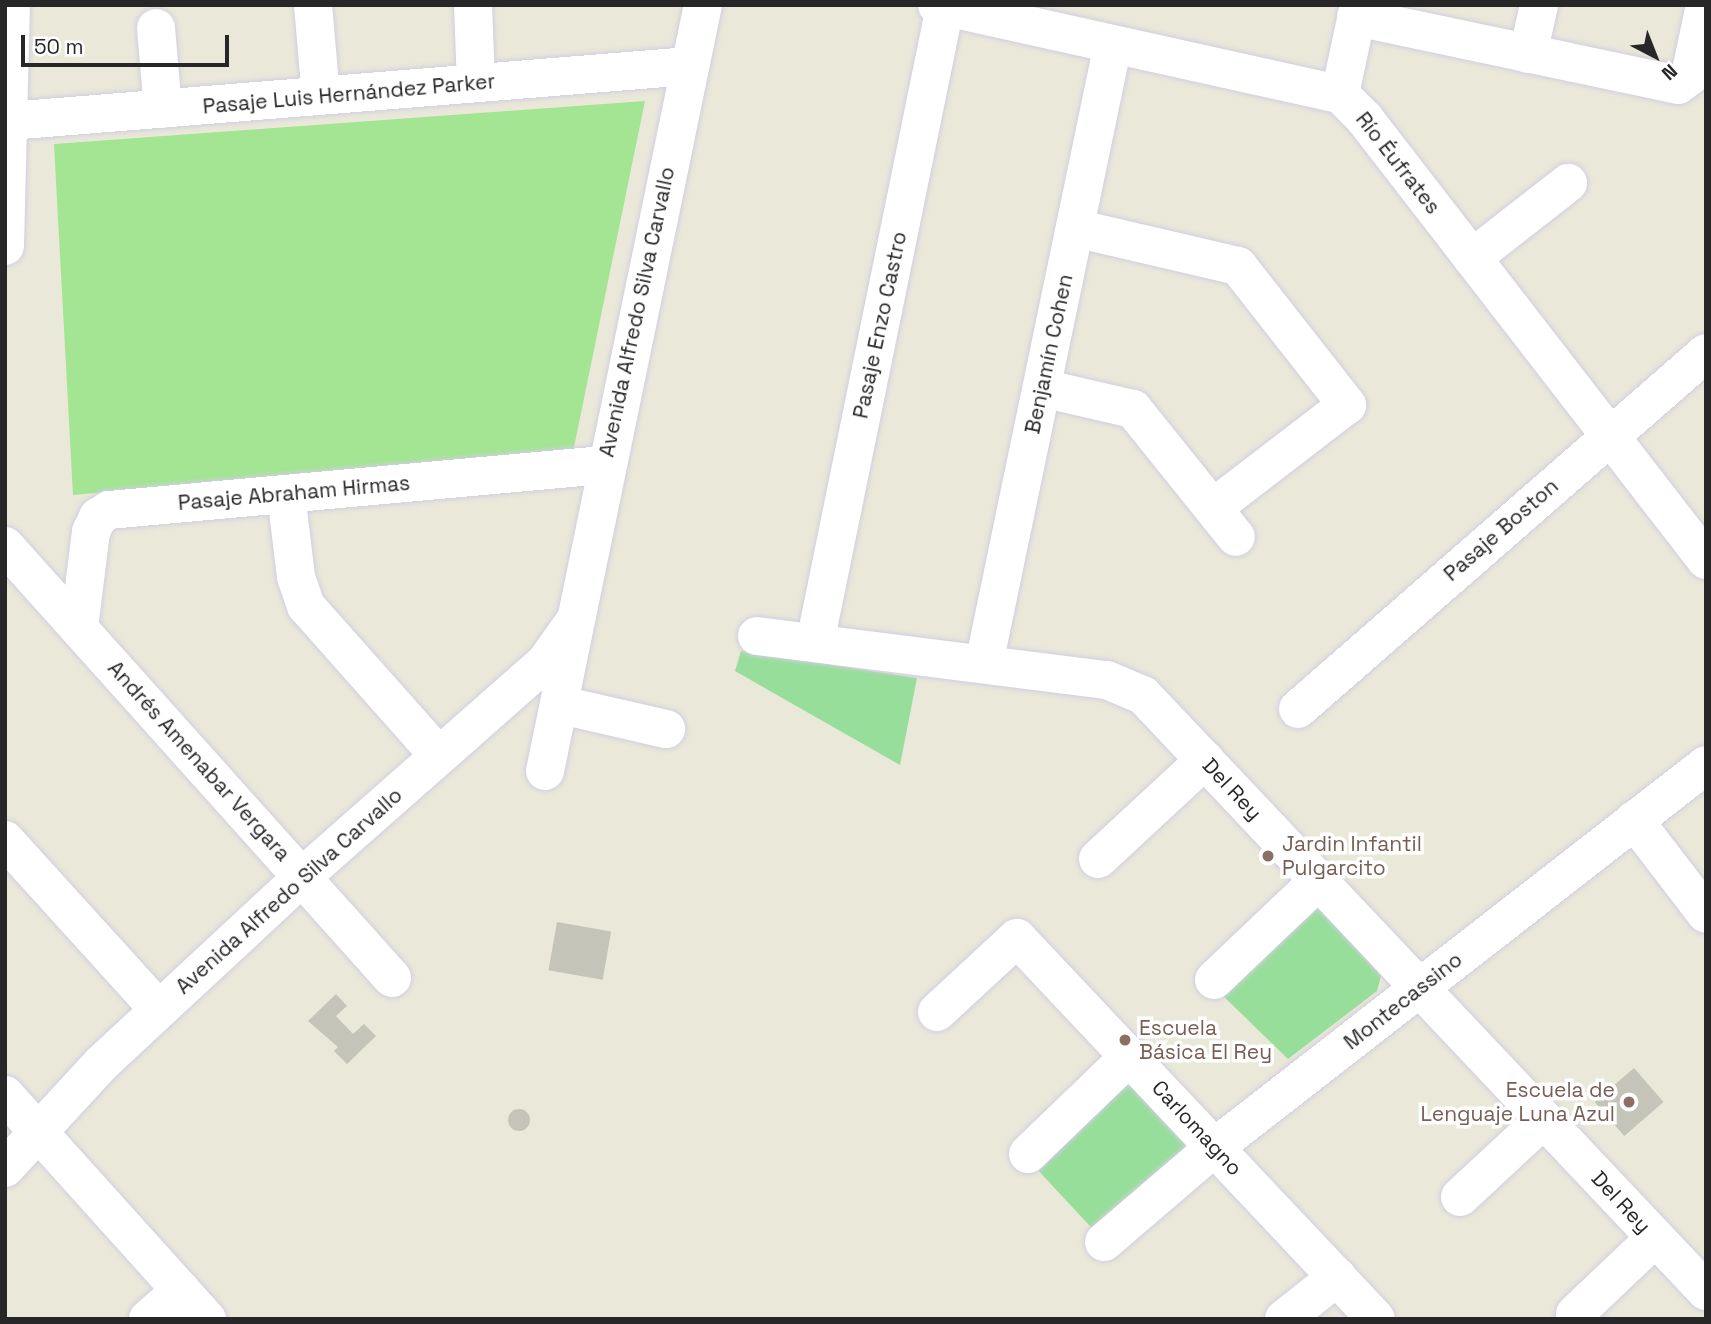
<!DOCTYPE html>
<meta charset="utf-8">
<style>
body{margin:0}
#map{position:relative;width:1711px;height:1324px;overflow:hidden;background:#e9e8d9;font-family:"Space Grotesk",sans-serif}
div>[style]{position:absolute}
.green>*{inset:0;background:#97de9a;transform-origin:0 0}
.pitch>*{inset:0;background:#a3e593}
.building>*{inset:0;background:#c4c4b8;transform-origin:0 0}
.round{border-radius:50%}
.roads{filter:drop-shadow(0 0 2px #d1cee0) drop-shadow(0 0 2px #d1cee0)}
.minor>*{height:38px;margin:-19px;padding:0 19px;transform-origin:19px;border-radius:19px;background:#fff}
.dots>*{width:19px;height:19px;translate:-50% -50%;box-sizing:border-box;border:4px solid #fff;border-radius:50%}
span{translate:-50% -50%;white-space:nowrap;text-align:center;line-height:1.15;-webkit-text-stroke:7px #fff;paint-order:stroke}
.street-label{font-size:21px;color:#272727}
.education-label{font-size:21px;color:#785e54}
.left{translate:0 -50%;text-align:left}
.right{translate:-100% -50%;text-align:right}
.frame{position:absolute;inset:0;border:7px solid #272727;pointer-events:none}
.north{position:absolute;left:1620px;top:21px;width:70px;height:70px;-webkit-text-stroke:5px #fff;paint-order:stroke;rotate:138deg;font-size:19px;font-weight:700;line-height:28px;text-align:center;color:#272727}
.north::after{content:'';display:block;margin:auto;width:24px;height:32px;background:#272727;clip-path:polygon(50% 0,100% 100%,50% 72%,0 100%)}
.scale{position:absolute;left:21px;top:35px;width:208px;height:32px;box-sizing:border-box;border:4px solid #272727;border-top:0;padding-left:9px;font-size:21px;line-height:24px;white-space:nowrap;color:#272727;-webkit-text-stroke:5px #fff;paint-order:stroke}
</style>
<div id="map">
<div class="green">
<div style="clip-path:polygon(741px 651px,917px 678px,900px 765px,735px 671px)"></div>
<div style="clip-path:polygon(1314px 900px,1381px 976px,1377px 991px,1288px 1059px,1215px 988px)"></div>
<div style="left:1129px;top:1064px;width:102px;height:139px;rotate:47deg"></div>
</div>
<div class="pitch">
<div style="clip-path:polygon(645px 101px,573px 452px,73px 495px,54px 144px)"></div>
</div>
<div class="building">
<div style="left:557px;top:922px;width:55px;height:49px;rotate:10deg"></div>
<div style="clip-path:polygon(336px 994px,347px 1006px,336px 1016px,353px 1034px,364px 1024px,376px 1036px,347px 1064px,334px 1051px,338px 1047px,308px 1021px)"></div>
<div style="left:1634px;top:1068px;width:45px;height:52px;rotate:49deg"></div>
<div class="round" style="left:508px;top:1109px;width:22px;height:22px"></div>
</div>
<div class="roads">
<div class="minor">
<div style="left:313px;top:5px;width:91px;rotate:85deg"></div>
<div style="left:473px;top:5px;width:78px;rotate:87.8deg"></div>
<div style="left:937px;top:5px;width:413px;rotate:12.5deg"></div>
<div style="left:1340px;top:94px;width:34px;rotate:45deg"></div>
<div style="left:1364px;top:118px;width:559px;rotate:52.27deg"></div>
<div style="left:1356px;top:17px;width:329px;rotate:11.9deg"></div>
<div style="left:1678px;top:85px;width:15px;rotate:-37deg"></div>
<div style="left:1690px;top:76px;width:73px;rotate:-78.1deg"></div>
<div style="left:156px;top:28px;width:81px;rotate:85.1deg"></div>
<div style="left:1528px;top:54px;width:50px;rotate:-77.3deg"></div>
<div style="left:1340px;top:94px;width:91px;rotate:-77.9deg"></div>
<div style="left:9px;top:121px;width:682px;rotate:-4.62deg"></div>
<div style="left:1075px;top:228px;width:167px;rotate:13.1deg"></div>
<div style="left:1238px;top:266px;width:177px;rotate:51.9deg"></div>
<div style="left:1347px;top:405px;width:169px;rotate:142.5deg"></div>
<div style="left:5px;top:246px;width:241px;rotate:-88.6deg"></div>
<div style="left:1472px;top:258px;width:122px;rotate:-38deg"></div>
<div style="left:1042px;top:388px;width:93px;rotate:13deg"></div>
<div style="left:1133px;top:409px;width:164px;rotate:51.2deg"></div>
<div style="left:286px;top:494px;width:84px;rotate:83.1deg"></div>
<div style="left:296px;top:577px;width:31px;rotate:71deg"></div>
<div style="left:306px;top:606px;width:200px;rotate:48.4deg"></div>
<div style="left:5px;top:546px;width:580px;rotate:48.14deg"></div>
<div style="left:79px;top:628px;width:97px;rotate:-82.9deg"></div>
<div style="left:91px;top:532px;width:17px;rotate:-65deg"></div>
<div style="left:98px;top:517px;width:13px;rotate:-32deg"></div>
<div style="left:109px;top:510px;width:498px;rotate:-5.2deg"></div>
<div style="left:757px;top:636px;width:353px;rotate:7.2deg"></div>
<div style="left:1107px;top:680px;width:39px;rotate:23deg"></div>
<div style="left:1143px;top:695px;width:820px;rotate:46.63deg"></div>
<div style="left:815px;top:643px;width:649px;rotate:-78.45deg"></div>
<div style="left:984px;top:664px;width:633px;rotate:-78.25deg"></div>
<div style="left:561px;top:705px;width:108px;rotate:12.9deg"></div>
<div style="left:1298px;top:709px;width:541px;rotate:-41.11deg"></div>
<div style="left:545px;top:771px;width:782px;rotate:-78.35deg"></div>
<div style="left:1634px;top:820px;width:118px;rotate:52.5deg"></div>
<div style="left:5px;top:840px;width:229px;rotate:47.8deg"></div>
<div style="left:1098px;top:859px;width:146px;rotate:-42.8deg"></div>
<div style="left:1214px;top:980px;width:144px;rotate:-43.6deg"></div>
<div style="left:937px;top:1012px;width:109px;rotate:-42.8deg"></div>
<div style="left:1017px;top:938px;width:523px;rotate:46.7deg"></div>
<div style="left:5px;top:1095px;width:302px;rotate:48deg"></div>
<div style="left:1028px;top:1154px;width:141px;rotate:-43.9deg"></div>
<div style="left:5px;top:1168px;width:143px;rotate:-47.3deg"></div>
<div style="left:102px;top:1063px;width:275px;rotate:-42.9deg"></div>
<div style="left:303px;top:876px;width:322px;rotate:-41.4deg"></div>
<div style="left:545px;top:663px;width:54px;rotate:-54.8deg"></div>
<div style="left:1460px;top:1197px;width:113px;rotate:-42.9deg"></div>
<div style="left:1104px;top:1242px;width:146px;rotate:-40.6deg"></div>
<div style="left:1215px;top:1147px;width:622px;rotate:-37.88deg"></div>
<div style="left:1575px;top:1314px;width:110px;rotate:-43.5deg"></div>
<div style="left:148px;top:1319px;width:44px;rotate:-41.3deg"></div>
<div style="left:1284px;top:1319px;width:68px;rotate:-38.4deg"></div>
</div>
</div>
<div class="dots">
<div style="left:1268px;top:856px;background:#8d6e63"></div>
<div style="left:1125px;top:1040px;background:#8d6e63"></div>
<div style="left:1629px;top:1102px;background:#8d6e63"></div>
</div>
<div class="street-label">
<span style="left:349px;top:94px;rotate:-5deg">Pasaje Luis Hernández Parker</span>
<span style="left:1398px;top:163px;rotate:52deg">Río Éufrates</span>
<span style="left:637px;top:312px;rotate:-78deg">Avenida Alfredo Silva Carvallo</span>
<span style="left:880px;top:325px;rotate:-78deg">Pasaje Enzo Castro</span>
<span style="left:1049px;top:354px;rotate:-78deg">Benjamín Cohen</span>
<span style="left:294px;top:493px;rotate:-5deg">Pasaje Abraham Hirmas</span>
<span style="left:1501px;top:530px;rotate:-41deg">Pasaje Boston</span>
<span style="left:199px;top:761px;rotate:48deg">Andrés Amenabar Vergara</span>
<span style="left:1232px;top:789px;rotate:47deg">Del Rey</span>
<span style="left:289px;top:891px;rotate:-42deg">Avenida Alfredo Silva Carvallo</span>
<span style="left:1403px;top:1001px;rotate:-38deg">Montecassino</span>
<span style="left:1197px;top:1128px;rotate:47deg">Carlomagno</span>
<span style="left:1621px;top:1202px;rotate:47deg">Del Rey</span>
</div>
<div class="education-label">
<span class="left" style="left:1282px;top:856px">Jardin Infantil<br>Pulgarcito</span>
<span class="left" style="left:1139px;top:1040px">Escuela<br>Básica El Rey</span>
<span class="right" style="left:1615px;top:1102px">Escuela de<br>Lenguaje Luna Azul</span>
</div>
<div class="frame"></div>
<div class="north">N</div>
<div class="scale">50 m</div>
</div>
